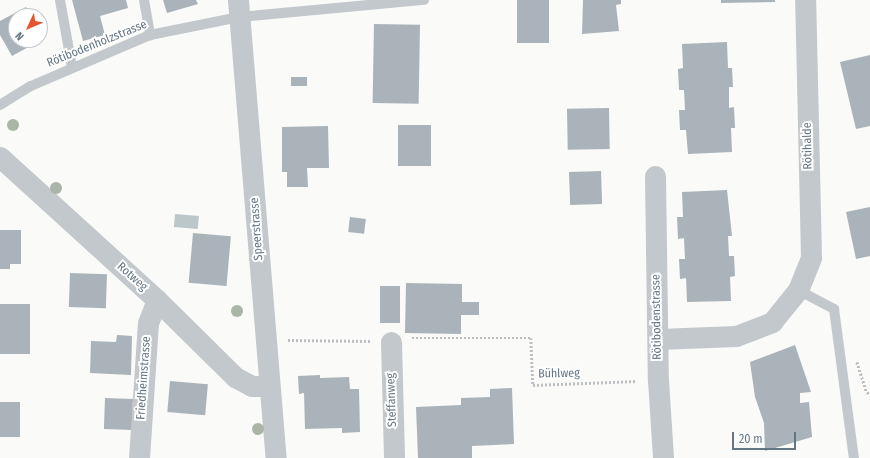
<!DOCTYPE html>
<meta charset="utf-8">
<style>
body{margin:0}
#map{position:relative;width:870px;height:458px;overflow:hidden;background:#fafaf8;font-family:"Fira Sans Condensed",sans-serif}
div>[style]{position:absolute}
.water>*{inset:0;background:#bbc7cb;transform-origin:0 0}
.building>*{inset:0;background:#aab3b9;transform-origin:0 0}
.path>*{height:2.5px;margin-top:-1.25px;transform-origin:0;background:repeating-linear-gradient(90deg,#bbbfc2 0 2px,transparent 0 4px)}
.lane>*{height:10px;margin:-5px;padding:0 5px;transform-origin:5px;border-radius:5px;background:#c3c8cc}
.street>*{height:21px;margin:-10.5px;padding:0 10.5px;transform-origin:10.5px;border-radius:10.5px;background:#c3c8cc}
.trees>*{width:12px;height:12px;margin:-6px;border-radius:50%;background:#aab4a7}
span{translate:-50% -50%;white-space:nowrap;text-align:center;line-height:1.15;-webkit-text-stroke:4px #fff;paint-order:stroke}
.street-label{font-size:12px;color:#657683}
.north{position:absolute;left:8px;top:8px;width:40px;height:40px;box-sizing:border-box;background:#fff;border:1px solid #c1c8cd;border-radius:50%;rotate:226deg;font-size:11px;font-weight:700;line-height:16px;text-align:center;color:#657683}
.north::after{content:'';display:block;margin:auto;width:14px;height:18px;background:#e4572e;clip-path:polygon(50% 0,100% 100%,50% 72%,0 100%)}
.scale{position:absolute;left:732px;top:432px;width:64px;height:18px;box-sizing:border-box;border:2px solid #657683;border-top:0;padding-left:5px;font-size:12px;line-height:14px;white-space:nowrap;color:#657683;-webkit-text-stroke:3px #fff;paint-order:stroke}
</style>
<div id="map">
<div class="water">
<div style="left:175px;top:214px;width:24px;height:13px;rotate:5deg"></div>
</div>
<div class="building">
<div style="clip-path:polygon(72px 0,126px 0,128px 8px,100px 16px,105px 35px,83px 41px)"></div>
<div style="clip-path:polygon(163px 0,196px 0,198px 4px,167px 13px)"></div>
<div style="left:517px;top:0;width:32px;height:43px"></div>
<div style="clip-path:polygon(583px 0,621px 0,621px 4px,616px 5px,619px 31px,582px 34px)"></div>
<div style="clip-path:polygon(721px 0,775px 0,775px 2px,721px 3px)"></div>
<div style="clip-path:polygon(26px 7px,31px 16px,16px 16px,16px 40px,40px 40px,40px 33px,43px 39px,12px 56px,0 35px,0 21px)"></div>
<div style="left:374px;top:24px;width:46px;height:79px;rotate:1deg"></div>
<div style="clip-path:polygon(727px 42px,728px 68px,732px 68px,733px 87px,729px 87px,729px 108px,734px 107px,735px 128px,731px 128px,732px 152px,688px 154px,686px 130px,680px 130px,679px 110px,685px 110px,684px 90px,679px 90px,678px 69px,683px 68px,682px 44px)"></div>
<div style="clip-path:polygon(870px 55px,870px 126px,856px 129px,840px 62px)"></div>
<div style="left:291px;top:77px;width:16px;height:9px"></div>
<div style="left:609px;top:108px;width:41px;height:42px;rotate:89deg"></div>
<div style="left:431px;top:125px;width:41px;height:33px;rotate:90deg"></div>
<div style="clip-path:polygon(328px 126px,329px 168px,307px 168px,308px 187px,287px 187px,287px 172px,282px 172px,282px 127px)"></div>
<div style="left:601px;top:171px;width:33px;height:32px;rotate:88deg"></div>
<div style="clip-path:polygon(727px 190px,732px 236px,728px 236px,729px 256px,734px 256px,735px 276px,730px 277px,731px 301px,687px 302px,686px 278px,680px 279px,679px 259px,685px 259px,684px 238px,678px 239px,677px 217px,683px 217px,682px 192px)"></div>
<div style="clip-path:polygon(870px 207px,870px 256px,856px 259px,846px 212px)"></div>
<div style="left:350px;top:217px;width:16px;height:15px;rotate:7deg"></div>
<div style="clip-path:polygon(0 230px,21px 230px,21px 264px,10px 264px,10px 269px,0 269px)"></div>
<div style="left:193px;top:233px;width:38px;height:50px;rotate:5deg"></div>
<div style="left:70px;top:273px;width:37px;height:34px;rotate:2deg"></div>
<div style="clip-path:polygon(406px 283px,462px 284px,462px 302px,479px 302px,479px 315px,461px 315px,461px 334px,405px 333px)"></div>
<div style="left:380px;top:286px;width:20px;height:37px"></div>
<div style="left:0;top:304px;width:30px;height:50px"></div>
<div style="clip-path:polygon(117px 335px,132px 336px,131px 375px,90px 373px,91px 341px,116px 342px)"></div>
<div style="clip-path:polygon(795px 345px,811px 392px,800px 393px,800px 403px,809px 402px,812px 437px,765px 451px,764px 423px,755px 397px,750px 362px)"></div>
<div style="clip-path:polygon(320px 375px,320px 378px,349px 377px,350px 389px,359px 389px,360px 432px,342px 433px,342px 428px,305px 429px,304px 393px,299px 394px,298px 376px)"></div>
<div style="left:170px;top:381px;width:38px;height:31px;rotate:5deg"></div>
<div style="clip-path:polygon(512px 388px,514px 444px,472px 446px,472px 458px,418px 458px,416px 407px,461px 405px,461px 398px,490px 397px,490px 389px)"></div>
<div style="left:105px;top:398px;width:28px;height:31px;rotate:2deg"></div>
<div style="left:0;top:402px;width:20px;height:35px"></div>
</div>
<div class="path">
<div style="left:412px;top:338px;width:119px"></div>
<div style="left:531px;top:338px;width:47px;rotate:87.6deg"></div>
<div style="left:533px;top:385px;width:104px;rotate:-2.2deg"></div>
<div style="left:288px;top:340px;width:83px;rotate:0.7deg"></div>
<div style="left:857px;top:362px;width:32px;rotate:72deg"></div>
<div style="left:867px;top:392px;width:4px;rotate:34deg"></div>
</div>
<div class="lane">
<div style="left:60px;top:0;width:68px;rotate:79.8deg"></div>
<div style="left:144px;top:0;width:36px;rotate:80deg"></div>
<div style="left:0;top:105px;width:36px;rotate:-32deg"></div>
<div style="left:31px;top:86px;width:129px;rotate:-23.2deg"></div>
<div style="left:150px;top:35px;width:91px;rotate:-11.4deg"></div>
<div style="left:239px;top:17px;width:186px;rotate:-5.3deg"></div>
<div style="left:798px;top:290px;width:41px;rotate:27.8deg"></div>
<div style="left:834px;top:309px;width:150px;rotate:82.4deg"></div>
</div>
<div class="street">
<div style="left:238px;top:0;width:460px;rotate:85.3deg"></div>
<div style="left:0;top:157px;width:212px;rotate:42.3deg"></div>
<div style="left:157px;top:300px;width:110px;rotate:44.6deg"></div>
<div style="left:235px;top:377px;width:19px;rotate:28deg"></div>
<div style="left:252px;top:386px;width:16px"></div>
<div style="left:655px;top:176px;width:204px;rotate:89.2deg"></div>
<div style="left:658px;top:380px;width:78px;rotate:86.3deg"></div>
<div style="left:658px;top:339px;width:78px;rotate:-2.2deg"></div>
<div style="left:736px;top:336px;width:39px;rotate:-21deg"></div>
<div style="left:772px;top:322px;width:41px;rotate:-50.9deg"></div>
<div style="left:798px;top:290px;width:35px;rotate:-68deg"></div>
<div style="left:811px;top:257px;width:257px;rotate:-91.3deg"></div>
<div style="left:391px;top:342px;width:116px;rotate:88.5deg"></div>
<div style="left:139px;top:458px;width:135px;rotate:-86.2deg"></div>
<div style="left:148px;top:323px;width:25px;rotate:-69deg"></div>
</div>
<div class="trees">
<div style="left:13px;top:125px"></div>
<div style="left:56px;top:188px"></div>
<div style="left:237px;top:311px"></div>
<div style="left:258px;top:429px"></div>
</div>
<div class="street-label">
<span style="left:97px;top:44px;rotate:-22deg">Rötibodenholzstrasse</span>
<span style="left:808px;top:146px;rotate:-91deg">Rötihalde</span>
<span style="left:257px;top:229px;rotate:-94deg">Speerstrasse</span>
<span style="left:132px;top:277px;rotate:42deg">Rotweg</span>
<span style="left:657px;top:317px;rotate:-91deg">Rötibodenstrasse</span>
<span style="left:559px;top:374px;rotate:-1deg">Bühlweg</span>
<span style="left:144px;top:378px;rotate:-86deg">Friedheimstrasse</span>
<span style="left:392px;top:400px;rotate:-92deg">Steffanweg</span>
</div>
<div class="north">N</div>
<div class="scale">20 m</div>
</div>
